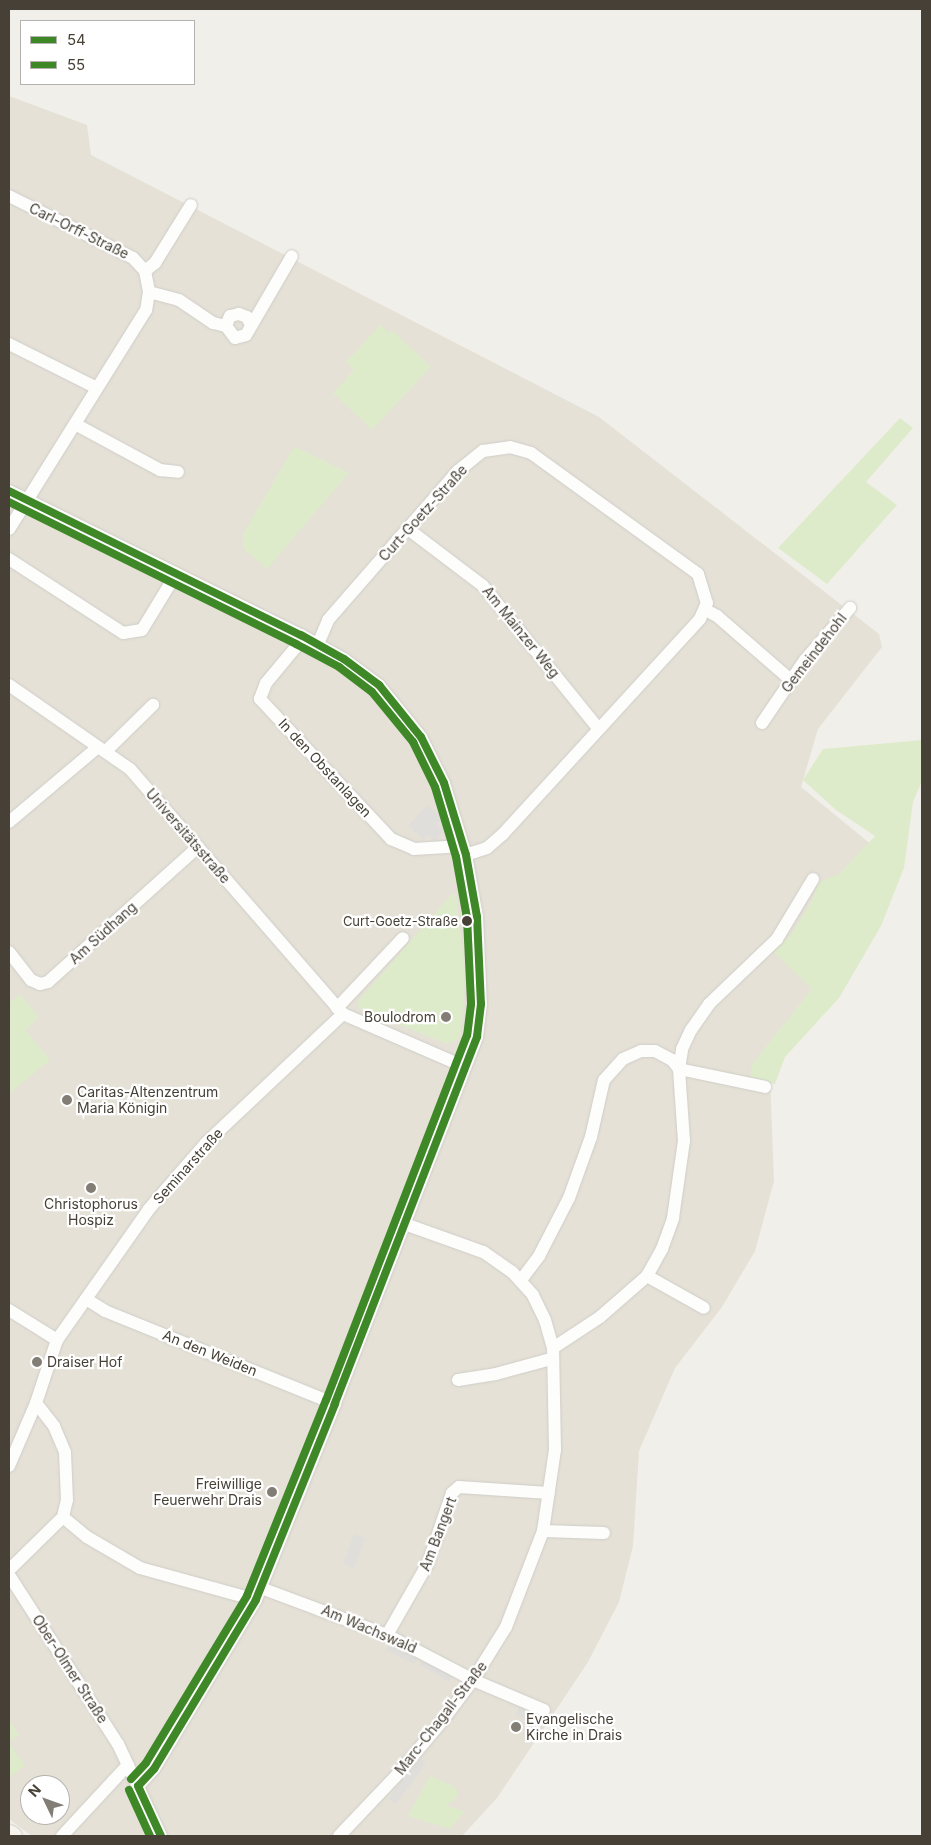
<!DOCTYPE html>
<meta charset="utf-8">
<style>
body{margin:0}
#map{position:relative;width:931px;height:1845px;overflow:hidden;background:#f1efea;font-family:Inter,sans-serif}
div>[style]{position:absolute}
.residential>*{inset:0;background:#e5e1d7}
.green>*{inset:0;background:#deebca}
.parking>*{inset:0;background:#e0deda;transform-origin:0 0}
.roads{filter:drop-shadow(0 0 1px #cfcdc8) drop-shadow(0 0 1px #cfcdc8)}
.minor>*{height:12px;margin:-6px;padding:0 6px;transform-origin:6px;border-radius:6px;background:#fdfdfc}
.secondary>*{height:18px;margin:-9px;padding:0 9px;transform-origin:9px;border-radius:9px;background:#f7f4ee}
.bus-1>*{height:8px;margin:-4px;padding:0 4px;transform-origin:4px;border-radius:4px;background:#3f8827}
.bus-2>*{height:8px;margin:-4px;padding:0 4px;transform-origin:4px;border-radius:4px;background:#3f8827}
.dots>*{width:14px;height:14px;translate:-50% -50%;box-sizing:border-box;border:2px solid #fff;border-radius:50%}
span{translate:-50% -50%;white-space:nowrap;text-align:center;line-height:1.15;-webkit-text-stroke:4.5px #fff;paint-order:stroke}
.bus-label{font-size:13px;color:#474036}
.right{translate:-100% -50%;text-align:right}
.street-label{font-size:14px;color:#474036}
.poi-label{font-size:14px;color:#474036}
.left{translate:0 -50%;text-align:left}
.frame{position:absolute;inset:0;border:10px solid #474036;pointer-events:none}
.legend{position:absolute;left:20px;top:20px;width:175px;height:65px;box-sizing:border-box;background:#fff;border:1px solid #b5b3af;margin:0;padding:6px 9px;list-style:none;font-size:15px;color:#474036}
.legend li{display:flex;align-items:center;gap:10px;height:25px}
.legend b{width:25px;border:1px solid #b5b3af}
.north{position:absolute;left:20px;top:1775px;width:50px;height:50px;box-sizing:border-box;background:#fff;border:1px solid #b5b3af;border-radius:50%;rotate:312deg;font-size:14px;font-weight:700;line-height:20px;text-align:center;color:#474036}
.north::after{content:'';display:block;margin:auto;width:18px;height:22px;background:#827d75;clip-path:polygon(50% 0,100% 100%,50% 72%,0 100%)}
</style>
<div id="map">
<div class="residential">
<div style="clip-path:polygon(evenodd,9px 96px,87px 125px,91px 155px,599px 417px,879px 634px,882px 647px,818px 729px,801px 787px,883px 854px,770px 1077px,774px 1181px,755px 1251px,722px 1307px,675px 1368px,639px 1451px,633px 1546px,619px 1602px,588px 1662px,558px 1707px,497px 1798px,462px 1836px,32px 1836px,9px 1819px,9px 96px,30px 1785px,60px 1785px,60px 1815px,30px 1815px,30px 1785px)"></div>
</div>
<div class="green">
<div style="clip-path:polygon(380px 325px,389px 333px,392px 330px,431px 367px,372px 430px,333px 393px,354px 370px,346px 362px)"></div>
<div style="clip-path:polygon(900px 418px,913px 428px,866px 482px,897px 505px,827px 584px,778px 548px)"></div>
<div style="clip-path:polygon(296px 447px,349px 473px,267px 569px,243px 548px,243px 534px,292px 450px)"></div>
<div style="clip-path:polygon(922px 740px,922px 781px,913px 802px,904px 868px,881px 926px,839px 998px,785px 1057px,775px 1084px,750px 1079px,752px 1064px,812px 989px,774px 952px,791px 934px,812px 901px,819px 882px,839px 874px,875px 836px,836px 810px,803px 780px,823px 749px)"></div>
<div style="clip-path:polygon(456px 894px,465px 972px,461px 1032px,459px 1039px,447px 1044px,359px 1008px,358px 1001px,451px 895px)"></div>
<div style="clip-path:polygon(20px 994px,39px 1017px,26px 1030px,50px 1060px,9px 1094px,9px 1003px)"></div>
<div style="clip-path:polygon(9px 1719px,19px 1735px,9px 1742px,25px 1766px,9px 1777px)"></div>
<div style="clip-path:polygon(430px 1776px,453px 1786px,458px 1792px,456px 1798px,447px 1806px,465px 1811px,450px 1829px,408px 1816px)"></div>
</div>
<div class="parking">
<div style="clip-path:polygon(427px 805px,442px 818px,437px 824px,444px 831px,435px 841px,428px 836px,424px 840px,408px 826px)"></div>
<div style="left:354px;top:1534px;width:12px;height:32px;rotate:20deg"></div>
<div style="left:390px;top:1641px;width:32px;height:10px;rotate:26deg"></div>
<div style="left:424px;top:1657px;width:34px;height:9px;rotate:30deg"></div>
<div style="left:520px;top:1705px;width:21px;height:11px;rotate:25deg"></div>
<div style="left:419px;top:1757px;width:9px;height:52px;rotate:36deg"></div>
</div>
<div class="roads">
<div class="minor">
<div style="left:9px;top:196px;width:139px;rotate:26.6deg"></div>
<div style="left:133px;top:258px;width:18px;rotate:47deg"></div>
<div style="left:145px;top:271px;width:21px;rotate:79deg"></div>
<div style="left:149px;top:292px;width:18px;rotate:99deg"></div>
<div style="left:146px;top:310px;width:258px;rotate:122deg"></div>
<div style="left:145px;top:271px;width:13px;rotate:-39deg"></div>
<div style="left:155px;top:263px;width:68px;rotate:-58.2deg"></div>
<div style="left:149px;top:292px;width:31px;rotate:15deg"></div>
<div style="left:179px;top:300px;width:41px;rotate:34.1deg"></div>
<div style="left:213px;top:323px;width:13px;rotate:13deg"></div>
<div style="left:251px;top:325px;width:9px;rotate:-117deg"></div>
<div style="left:247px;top:317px;width:9px;rotate:-159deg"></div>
<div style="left:239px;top:314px;width:9px;rotate:167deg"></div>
<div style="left:230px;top:316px;width:11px;rotate:112deg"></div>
<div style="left:226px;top:326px;width:15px;rotate:53deg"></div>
<div style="left:235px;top:338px;width:11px;rotate:-15deg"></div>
<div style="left:246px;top:335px;width:91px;rotate:-59.8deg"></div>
<div style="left:9px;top:344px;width:98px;rotate:26.6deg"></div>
<div style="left:75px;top:424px;width:97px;rotate:28.4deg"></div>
<div style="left:160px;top:470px;width:18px;rotate:6deg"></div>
<div style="left:9px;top:491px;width:326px;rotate:26.3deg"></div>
<div style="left:301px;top:635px;width:49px;rotate:29.2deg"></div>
<div style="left:344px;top:659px;width:44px;rotate:36.6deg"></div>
<div style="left:379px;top:685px;width:67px;rotate:51.1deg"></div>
<div style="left:421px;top:737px;width:51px;rotate:63.4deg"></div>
<div style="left:444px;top:783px;width:75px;rotate:73deg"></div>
<div style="left:466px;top:855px;width:63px;rotate:79.9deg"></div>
<div style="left:477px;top:917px;width:87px;rotate:87.4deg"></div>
<div style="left:481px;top:1004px;width:33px;rotate:97deg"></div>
<div style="left:477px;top:1037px;width:394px;rotate:111.2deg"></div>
<div style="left:335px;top:1404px;width:211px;rotate:112deg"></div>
<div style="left:256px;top:1600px;width:197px;rotate:121.1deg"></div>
<div style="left:154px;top:1769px;width:23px;rotate:133deg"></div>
<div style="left:408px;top:529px;width:94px;rotate:37.2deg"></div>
<div style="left:483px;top:586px;width:184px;rotate:51deg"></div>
<div style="left:9px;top:559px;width:136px;rotate:33deg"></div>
<div style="left:123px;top:633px;width:19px;rotate:-9deg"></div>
<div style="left:142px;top:630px;width:66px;rotate:-58.7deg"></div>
<div style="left:706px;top:610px;width:13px;rotate:29deg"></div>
<div style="left:717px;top:616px;width:98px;rotate:40.9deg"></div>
<div style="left:301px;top:635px;width:13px;rotate:113deg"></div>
<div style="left:296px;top:647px;width:47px;rotate:129.8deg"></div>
<div style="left:266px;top:683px;width:17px;rotate:111deg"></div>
<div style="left:260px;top:699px;width:192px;rotate:46.9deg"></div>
<div style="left:391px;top:839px;width:25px;rotate:23deg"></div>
<div style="left:414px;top:849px;width:49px;rotate:-3.5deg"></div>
<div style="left:318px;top:644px;width:26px;rotate:-67deg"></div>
<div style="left:328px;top:620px;width:198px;rotate:-48.9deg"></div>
<div style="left:458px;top:471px;width:32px;rotate:-39deg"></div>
<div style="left:483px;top:451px;width:27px;rotate:-8deg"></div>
<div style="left:510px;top:447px;width:22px;rotate:16deg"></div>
<div style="left:531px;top:453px;width:206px;rotate:35.9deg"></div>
<div style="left:698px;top:574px;width:30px;rotate:73deg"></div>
<div style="left:707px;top:603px;width:17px;rotate:114deg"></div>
<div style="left:700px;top:619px;width:292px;rotate:132.5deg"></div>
<div style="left:503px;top:834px;width:21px;rotate:139deg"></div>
<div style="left:487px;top:848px;width:22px;rotate:162deg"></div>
<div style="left:9px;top:685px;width:147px;rotate:34.8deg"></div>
<div style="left:130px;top:769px;width:325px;rotate:49deg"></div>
<div style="left:343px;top:1014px;width:133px;rotate:23.5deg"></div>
<div style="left:762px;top:723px;width:76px;rotate:-55.7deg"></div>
<div style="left:805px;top:660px;width:69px;rotate:-49.1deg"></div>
<div style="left:106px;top:751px;width:66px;rotate:-44.4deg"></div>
<div style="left:9px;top:822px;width:116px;rotate:-40.1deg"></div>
<div style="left:9px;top:952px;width:36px;rotate:52deg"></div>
<div style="left:31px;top:980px;width:10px;rotate:24deg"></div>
<div style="left:40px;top:984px;width:8px;rotate:-14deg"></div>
<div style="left:48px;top:982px;width:202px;rotate:-42deg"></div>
<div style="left:337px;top:1008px;width:96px;rotate:-46.7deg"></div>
<div style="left:647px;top:1276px;width:65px;rotate:29.3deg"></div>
<div style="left:521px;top:1280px;width:30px;rotate:-53deg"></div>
<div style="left:539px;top:1256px;width:65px;rotate:-62.7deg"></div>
<div style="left:569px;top:1198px;width:65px;rotate:-70.2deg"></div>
<div style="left:591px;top:1137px;width:58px;rotate:-77.2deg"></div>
<div style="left:604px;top:1080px;width:28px;rotate:-48deg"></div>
<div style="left:623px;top:1059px;width:20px;rotate:-24deg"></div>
<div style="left:641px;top:1051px;width:14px"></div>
<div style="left:655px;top:1051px;width:19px;rotate:28deg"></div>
<div style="left:672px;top:1060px;width:11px;rotate:52deg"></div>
<div style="left:679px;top:1069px;width:88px;rotate:11.8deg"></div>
<div style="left:86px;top:1299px;width:22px;rotate:32deg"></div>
<div style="left:105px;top:1311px;width:248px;rotate:22deg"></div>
<div style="left:9px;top:1310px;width:57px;rotate:32deg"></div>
<div style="left:553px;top:1348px;width:56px;rotate:-33.4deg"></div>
<div style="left:600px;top:1317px;width:62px;rotate:-41.1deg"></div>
<div style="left:647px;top:1276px;width:31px;rotate:-61deg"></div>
<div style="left:662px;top:1249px;width:33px;rotate:-70deg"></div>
<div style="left:673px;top:1218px;width:78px;rotate:-81.9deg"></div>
<div style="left:684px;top:1141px;width:72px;rotate:-94deg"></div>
<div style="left:679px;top:1069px;width:20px;rotate:-81deg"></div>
<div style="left:682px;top:1049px;width:21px;rotate:-65deg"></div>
<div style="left:691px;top:1030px;width:32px;rotate:-55deg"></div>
<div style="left:709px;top:1004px;width:94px;rotate:-43.7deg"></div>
<div style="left:777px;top:939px;width:70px;rotate:-59deg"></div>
<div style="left:458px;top:1380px;width:38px;rotate:-9deg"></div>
<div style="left:496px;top:1374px;width:57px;rotate:-15.3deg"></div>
<div style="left:9px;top:1466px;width:69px;rotate:-66.8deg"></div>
<div style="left:63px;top:1517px;width:31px;rotate:40deg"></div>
<div style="left:87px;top:1537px;width:61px;rotate:30.3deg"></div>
<div style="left:140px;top:1568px;width:120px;rotate:15.4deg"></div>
<div style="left:543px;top:1531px;width:61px;rotate:1.9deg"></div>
<div style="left:9px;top:1570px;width:76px;rotate:-44.5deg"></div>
<div style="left:63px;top:1517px;width:17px;rotate:-77deg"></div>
<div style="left:67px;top:1500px;width:48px;rotate:-92.4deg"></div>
<div style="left:65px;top:1452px;width:28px;rotate:-113deg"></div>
<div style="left:54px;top:1426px;width:29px;rotate:-128deg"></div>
<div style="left:36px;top:1403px;width:66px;rotate:-71.6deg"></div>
<div style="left:57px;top:1340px;width:160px;rotate:-54.9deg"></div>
<div style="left:149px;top:1209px;width:87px;rotate:-49.2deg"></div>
<div style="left:206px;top:1143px;width:188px;rotate:-43.3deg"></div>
<div style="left:9px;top:1575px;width:201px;rotate:57.2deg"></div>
<div style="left:118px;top:1744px;width:102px;rotate:64.9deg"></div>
<div style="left:261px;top:1588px;width:134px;rotate:20.5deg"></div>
<div style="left:387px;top:1635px;width:97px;rotate:27.6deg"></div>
<div style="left:473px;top:1680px;width:77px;rotate:22.9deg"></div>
<div style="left:387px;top:1635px;width:83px;rotate:-60.3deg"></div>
<div style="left:428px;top:1563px;width:74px;rotate:-71.1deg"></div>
<div style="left:452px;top:1493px;width:9px;rotate:-41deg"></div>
<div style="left:459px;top:1487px;width:90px;rotate:3.8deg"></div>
<div style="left:62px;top:1836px;width:97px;rotate:-47.1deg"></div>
<div style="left:339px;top:1836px;width:83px;rotate:-46.5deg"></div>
<div style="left:396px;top:1776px;width:73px;rotate:-50deg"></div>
<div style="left:443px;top:1720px;width:50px;rotate:-53.1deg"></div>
<div style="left:473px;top:1680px;width:62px;rotate:-58.1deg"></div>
<div style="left:506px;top:1627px;width:103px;rotate:-68.9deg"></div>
<div style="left:543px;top:1531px;width:82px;rotate:-81.6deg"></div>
<div style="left:555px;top:1450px;width:102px;rotate:-91.1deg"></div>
<div style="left:553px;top:1348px;width:29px;rotate:-106deg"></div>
<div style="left:545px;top:1320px;width:28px;rotate:-116deg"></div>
<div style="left:533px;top:1295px;width:31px;rotate:-132deg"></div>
<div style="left:512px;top:1272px;width:35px;rotate:-145deg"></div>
<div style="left:483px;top:1252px;width:83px;rotate:-160.3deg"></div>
</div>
<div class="secondary">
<div style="left:9px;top:1834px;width:4px;rotate:27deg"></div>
</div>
</div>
<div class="bus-1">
<div style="left:9px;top:491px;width:326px;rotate:26.3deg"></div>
<div style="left:301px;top:635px;width:49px;rotate:29.2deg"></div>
<div style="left:344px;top:659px;width:44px;rotate:36.6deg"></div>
<div style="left:379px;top:685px;width:67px;rotate:51.1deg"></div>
<div style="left:421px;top:737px;width:51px;rotate:63.4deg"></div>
<div style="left:444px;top:783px;width:75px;rotate:73deg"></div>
<div style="left:466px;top:855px;width:63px;rotate:79.9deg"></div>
<div style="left:477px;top:917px;width:87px;rotate:87.4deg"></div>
<div style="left:481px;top:1004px;width:33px;rotate:97deg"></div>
<div style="left:477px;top:1037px;width:394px;rotate:111.2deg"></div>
<div style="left:335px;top:1404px;width:211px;rotate:112deg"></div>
<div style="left:256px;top:1600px;width:197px;rotate:121.1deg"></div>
<div style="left:154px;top:1769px;width:23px;rotate:133deg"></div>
<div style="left:138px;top:1786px;width:55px;rotate:65.3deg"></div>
</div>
<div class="bus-2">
<div style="left:9px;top:502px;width:320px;rotate:26.3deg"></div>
<div style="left:296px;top:644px;width:49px;rotate:28.1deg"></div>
<div style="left:339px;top:667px;width:41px;rotate:37.1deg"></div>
<div style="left:372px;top:692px;width:65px;rotate:50.6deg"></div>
<div style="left:413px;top:742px;width:50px;rotate:63.9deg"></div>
<div style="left:435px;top:787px;width:73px;rotate:73.3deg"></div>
<div style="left:456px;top:857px;width:62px;rotate:79.8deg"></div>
<div style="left:467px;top:918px;width:86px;rotate:87.3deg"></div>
<div style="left:471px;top:1004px;width:31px;rotate:97deg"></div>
<div style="left:467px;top:1035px;width:391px;rotate:111.1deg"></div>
<div style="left:326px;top:1400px;width:211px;rotate:112deg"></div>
<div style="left:247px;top:1596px;width:195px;rotate:121.2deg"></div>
<div style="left:146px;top:1763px;width:22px;rotate:133deg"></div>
<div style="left:129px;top:1790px;width:51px;rotate:65.5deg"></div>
</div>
<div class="dots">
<div style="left:467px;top:921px;background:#474036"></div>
<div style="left:446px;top:1017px;background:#827d75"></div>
<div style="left:67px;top:1100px;background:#827d75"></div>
<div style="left:91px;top:1188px;background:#827d75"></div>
<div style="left:37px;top:1362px;background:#827d75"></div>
<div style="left:272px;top:1492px;background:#827d75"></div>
<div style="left:516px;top:1727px;background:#827d75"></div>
</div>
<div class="bus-label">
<span class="right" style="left:458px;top:921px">Curt-Goetz-Straße</span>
</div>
<div class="street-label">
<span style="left:79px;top:231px;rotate:26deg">Carl-Orff-Straße</span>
<span style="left:423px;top:513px;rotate:-48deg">Curt-Goetz-Straße</span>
<span style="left:521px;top:632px;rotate:51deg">Am Mainzer Weg</span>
<span style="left:814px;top:653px;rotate:-52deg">Gemeindehohl</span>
<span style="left:325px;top:768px;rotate:47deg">In den Obstanlagen</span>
<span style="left:188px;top:836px;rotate:49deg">Universitätsstraße</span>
<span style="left:103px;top:933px;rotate:-42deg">Am Südhang</span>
<span style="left:188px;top:1166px;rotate:-48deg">Seminarstraße</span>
<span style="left:210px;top:1353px;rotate:22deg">An den Weiden</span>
<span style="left:438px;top:1534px;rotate:-69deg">Am Bangert</span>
<span style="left:369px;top:1629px;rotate:23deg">Am Wachswald</span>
<span style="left:70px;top:1669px;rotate:57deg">Ober-Olmer Straße</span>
<span style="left:441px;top:1718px;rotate:-52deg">Marc-Chagall-Straße</span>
</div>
<div class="poi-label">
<span class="right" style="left:436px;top:1017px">Boulodrom</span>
<span class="left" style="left:77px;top:1100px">Caritas-Altenzentrum<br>Maria Königin</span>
<span style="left:91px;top:1212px">Christophorus<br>Hospiz</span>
<span class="left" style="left:47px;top:1362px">Draiser Hof</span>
<span class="right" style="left:262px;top:1492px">Freiwillige<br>Feuerwehr Drais</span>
<span class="left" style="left:526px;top:1727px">Evangelische<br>Kirche in Drais</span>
</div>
<div class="frame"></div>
<ul class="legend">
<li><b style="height:6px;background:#3f8827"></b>54</li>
<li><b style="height:6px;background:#3f8827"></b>55</li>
</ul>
<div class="north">N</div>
</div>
